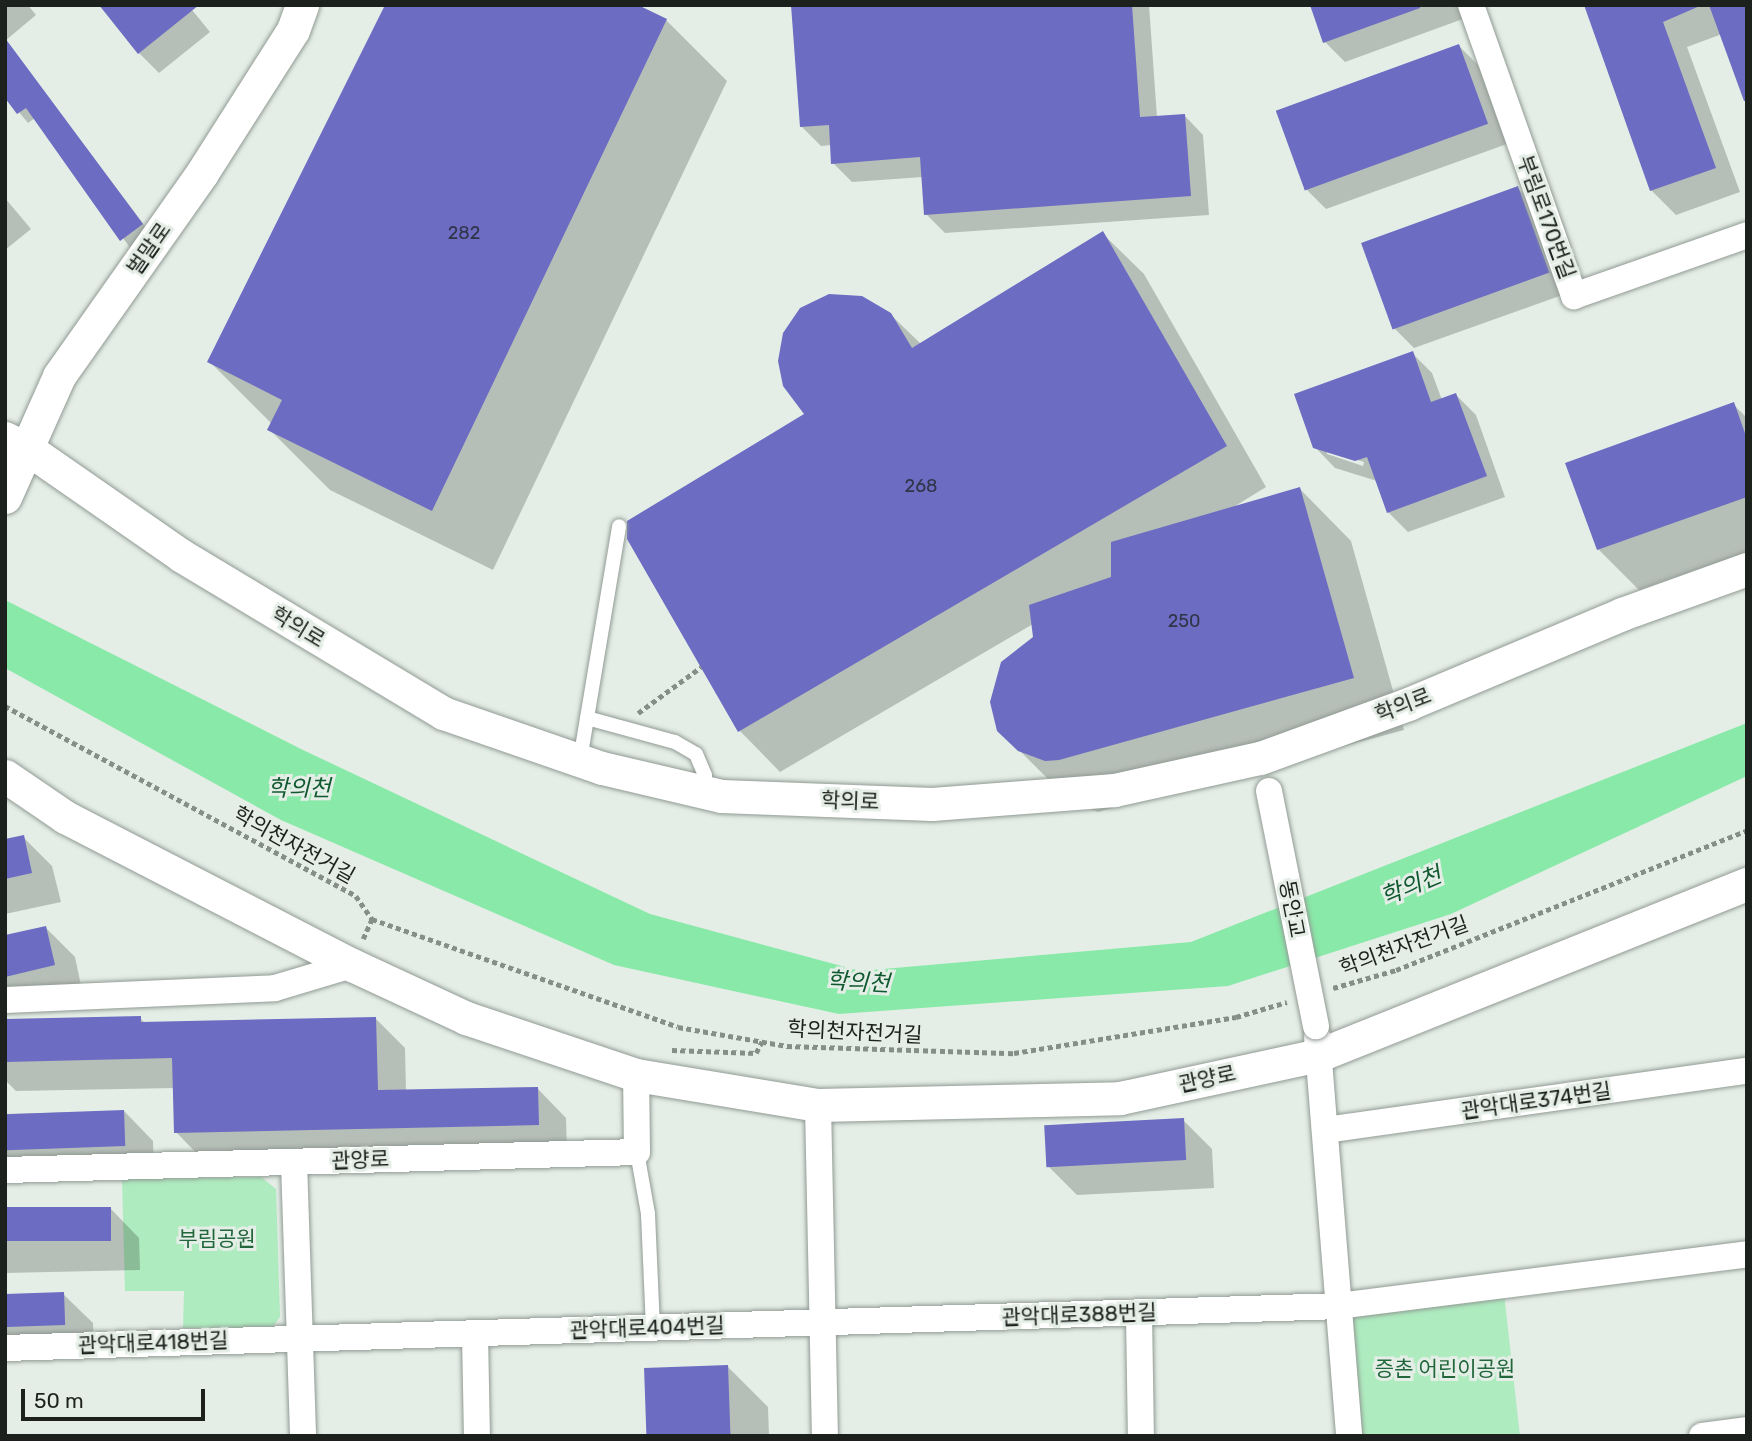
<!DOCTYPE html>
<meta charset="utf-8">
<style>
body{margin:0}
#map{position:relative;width:1752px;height:1441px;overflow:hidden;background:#e4eee7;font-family:Rubik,"Noto Sans KR",sans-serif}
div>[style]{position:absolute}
.green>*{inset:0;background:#aeebbf}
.water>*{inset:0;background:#89e9a8}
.shadow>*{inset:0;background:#0003}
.building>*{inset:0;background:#6b6cc2;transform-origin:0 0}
.path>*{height:4.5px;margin-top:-2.25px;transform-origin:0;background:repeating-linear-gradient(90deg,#868e88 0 5px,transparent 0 8.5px)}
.roads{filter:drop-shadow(0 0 2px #919a94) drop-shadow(0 0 2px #919a94)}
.service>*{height:14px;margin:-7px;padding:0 7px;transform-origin:7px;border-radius:7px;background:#fff}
.minor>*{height:26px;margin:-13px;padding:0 13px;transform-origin:13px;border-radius:13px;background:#fff}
.tertiary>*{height:33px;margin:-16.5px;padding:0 16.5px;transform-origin:16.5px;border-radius:16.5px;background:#fff}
.bridges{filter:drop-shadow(0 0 2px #919a94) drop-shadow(0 0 2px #919a94)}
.minor-bridge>*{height:26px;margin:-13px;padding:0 13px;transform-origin:13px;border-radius:13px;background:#fff}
span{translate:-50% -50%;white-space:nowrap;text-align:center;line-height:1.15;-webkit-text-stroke:6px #e4eee7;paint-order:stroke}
.number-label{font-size:18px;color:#303447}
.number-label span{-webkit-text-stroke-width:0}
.street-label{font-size:21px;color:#1d211e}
.park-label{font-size:21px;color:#22663c}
.water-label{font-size:23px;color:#10582f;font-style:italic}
.frame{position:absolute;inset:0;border:7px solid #1d211e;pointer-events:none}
.scale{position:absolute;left:21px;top:1389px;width:184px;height:32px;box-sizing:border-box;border:4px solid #1d211e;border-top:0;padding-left:9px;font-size:21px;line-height:24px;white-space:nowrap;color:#1d211e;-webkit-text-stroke:5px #e4eee7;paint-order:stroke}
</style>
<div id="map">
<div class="green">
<div style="clip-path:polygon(261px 1177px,276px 1189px,280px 1317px,272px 1328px,183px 1328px,184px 1291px,125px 1291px,122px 1179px)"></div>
<div style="clip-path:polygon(1504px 1293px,1520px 1436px,1361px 1436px,1352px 1320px,1356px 1314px)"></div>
</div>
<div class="water">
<div style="clip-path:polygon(5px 600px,303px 750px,650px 914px,860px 971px,1191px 942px,1747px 723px,1747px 776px,1451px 914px,1228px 986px,839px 1014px,614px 965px,281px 820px,5px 668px)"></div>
</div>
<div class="shadow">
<div style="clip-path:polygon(5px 5px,28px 5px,36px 15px,5px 41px)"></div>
<div style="clip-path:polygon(188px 5px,210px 32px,159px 73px,139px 53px)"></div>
<div style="clip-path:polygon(793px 5px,1149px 5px,1157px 117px,1184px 115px,1203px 135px,1209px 215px,945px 233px,926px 214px,923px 177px,852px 182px,833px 163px,832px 145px,821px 146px,801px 126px)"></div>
<div style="clip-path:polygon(1312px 5px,1480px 5px,1482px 12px,1345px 62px,1325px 42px)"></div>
<div style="clip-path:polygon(1585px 5px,1747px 5px,1747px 103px,1722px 34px,1687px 47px,1740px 192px,1676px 215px,1651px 190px)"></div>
<div style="clip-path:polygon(666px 20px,727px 81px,493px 570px,330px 490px,269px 429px,272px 424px,209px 361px)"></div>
<div style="clip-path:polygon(1459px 46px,1479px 66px,1507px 144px,1326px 209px,1306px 189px)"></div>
<div style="clip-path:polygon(12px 50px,151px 234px,131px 249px,35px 118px,28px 123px,5px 95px)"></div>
<div style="clip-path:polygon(1518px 188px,1538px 208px,1568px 293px,1414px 348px,1394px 328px)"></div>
<div style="clip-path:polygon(5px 198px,31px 229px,5px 250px)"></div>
<div style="clip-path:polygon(1103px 234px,1144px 274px,1266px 487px,1232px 508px,1300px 489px,1351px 541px,1404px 730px,1098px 812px,1071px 802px,999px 730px,1035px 637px,1033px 624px,780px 772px,740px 731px,806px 414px,890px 314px,921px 344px)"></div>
<div style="clip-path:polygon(evenodd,1412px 353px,1432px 373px,1442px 400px,1456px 395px,1476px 415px,1505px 497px,1408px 532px,1388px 512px,1377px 481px,1335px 468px,1315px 447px,1412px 353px,1327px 451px,1364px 462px,1363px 466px,1327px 454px,1327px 451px)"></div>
<div style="clip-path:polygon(1733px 404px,1747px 418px,1747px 552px,1639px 590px,1598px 549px)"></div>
<div style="clip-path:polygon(23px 837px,52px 866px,61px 902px,5px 914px,5px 841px)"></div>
<div style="clip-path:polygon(46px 928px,75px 957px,83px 995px,5px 1007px,5px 937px)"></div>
<div style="clip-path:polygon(140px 1018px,146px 1024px,375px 1018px,405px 1048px,406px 1091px,537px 1088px,566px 1118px,567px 1154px,205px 1162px,176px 1132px,175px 1088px,16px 1091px,5px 1080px,5px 1021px)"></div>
<div style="clip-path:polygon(124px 1111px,153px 1141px,154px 1175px,5px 1163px,5px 1114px)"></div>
<div style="clip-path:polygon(1183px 1120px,1212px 1149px,1214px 1188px,1077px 1195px,1048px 1166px)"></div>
<div style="clip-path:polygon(110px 1208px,139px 1238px,140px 1270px,5px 1273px,5px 1211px)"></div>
<div style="clip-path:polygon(63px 1294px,93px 1323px,94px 1354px,5px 1356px,5px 1295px)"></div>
<div style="clip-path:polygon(727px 1366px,768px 1407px,769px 1436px,647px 1436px)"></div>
</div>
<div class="building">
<div style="clip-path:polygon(99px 5px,199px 5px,138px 54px)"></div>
<div style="clip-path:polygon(385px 5px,638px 5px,667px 19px,432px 511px,267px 430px,282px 400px,207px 362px)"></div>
<div style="clip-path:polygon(791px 5px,1132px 5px,1140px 117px,1185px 114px,1191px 196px,924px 215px,920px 157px,831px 164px,829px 125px,800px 127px)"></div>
<div style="clip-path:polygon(1310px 5px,1420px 5px,1420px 8px,1323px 43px)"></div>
<div style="clip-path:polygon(1584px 5px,1702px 5px,1663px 22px,1716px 168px,1650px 191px)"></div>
<div style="clip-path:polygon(1709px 5px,1747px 5px,1747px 101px,1744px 101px)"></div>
<div style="clip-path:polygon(5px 38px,143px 224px,120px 241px,26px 108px,17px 114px,5px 98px)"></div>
<div style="left:1459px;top:44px;width:85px;height:195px;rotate:70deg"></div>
<div style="left:1518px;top:186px;width:92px;height:167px;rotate:70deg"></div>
<div style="clip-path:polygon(1103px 231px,1227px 446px,738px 732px,627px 539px,627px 521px,804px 414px,783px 386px,778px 361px,783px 333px,800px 308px,829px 294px,862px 296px,891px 313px,912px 348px)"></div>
<div style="clip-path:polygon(1413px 351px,1431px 402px,1456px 393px,1487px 476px,1387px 513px,1367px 457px,1355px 461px,1313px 448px,1294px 394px)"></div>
<div style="clip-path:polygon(1734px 402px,1747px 439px,1747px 497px,1597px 550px,1565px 463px)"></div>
<div style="clip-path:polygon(1300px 487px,1354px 678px,1059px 760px,1045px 761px,1018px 751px,997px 731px,990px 702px,1001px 662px,1033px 637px,1029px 605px,1111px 577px,1111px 542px)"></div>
<div style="clip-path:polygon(24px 835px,32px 873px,5px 879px,5px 839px)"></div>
<div style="clip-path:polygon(46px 926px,55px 965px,5px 977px,5px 935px)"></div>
<div style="clip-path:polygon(141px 1016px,141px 1022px,376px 1017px,378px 1090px,538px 1087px,539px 1125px,174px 1133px,172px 1058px,5px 1062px,5px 1019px)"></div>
<div style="left:124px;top:1110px;width:36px;height:119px;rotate:88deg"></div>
<div style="left:1184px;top:1118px;width:42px;height:140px;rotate:87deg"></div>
<div style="left:111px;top:1207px;width:34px;height:106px;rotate:90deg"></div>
<div style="left:64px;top:1292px;width:33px;height:59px;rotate:88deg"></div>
<div style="left:728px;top:1365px;width:71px;height:84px;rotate:88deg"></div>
</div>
<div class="path">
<div style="left:5px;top:706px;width:399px;rotate:28.4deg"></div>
<div style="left:356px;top:896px;width:28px;rotate:55deg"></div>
<div style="left:372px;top:919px;width:324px;rotate:19.4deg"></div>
<div style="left:678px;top:1027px;width:111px;rotate:9.9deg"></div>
<div style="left:787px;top:1046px;width:227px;rotate:1.8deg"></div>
<div style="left:1014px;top:1053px;width:225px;rotate:-9.2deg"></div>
<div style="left:1236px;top:1017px;width:53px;rotate:-16.4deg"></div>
<div style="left:638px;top:713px;width:78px;rotate:-36.1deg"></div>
<div style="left:363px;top:939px;width:22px;rotate:-66deg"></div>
<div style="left:1333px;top:988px;width:66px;rotate:-15.9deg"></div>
<div style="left:1396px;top:970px;width:378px;rotate:-21.7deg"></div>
<div style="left:672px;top:1050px;width:84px;rotate:2deg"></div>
<div style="left:756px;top:1053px;width:13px;rotate:-63deg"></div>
</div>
<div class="roads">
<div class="service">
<div style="left:587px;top:718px;width:91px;rotate:15.3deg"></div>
<div style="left:675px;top:742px;width:24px;rotate:30deg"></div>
<div style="left:696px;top:754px;width:23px;rotate:67deg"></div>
<div style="left:705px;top:775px;width:17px;rotate:100deg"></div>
<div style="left:580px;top:760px;width:237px;rotate:-80.5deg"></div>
<div style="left:637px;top:1152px;width:63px;rotate:79.9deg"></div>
<div style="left:648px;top:1214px;width:114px;rotate:87.5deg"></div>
</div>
<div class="minor">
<div style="left:1471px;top:5px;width:309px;rotate:70.5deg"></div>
<div style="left:1574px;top:296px;width:183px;rotate:-19.4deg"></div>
<div style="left:5px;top:1000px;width:270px;rotate:-2.5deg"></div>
<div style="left:275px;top:988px;width:80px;rotate:-16.6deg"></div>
<div style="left:1317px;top:1036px;width:401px;rotate:85.4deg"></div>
<div style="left:818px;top:1105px;width:331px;rotate:88.8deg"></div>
<div style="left:1325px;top:1130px;width:426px;rotate:-8deg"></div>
<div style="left:294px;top:1162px;width:274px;rotate:88.1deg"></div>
<div style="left:5px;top:1170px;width:632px;rotate:-1.63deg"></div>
<div style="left:637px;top:1152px;width:77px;rotate:-90.7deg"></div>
<div style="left:1139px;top:1314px;width:122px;rotate:89.1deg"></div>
<div style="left:475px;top:1334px;width:102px;rotate:88.9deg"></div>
<div style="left:5px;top:1348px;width:1334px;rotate:-1.8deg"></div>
<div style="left:1338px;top:1306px;width:412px;rotate:-7.2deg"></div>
<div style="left:1702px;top:1436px;width:45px;rotate:-7.6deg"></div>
</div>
<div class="tertiary">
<div style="left:5px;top:438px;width:25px;rotate:26deg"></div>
<div style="left:28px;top:449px;width:188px;rotate:34.8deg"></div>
<div style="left:182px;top:556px;width:305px;rotate:31deg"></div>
<div style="left:443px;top:713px;width:168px;rotate:19.1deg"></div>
<div style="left:602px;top:768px;width:122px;rotate:13.2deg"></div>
<div style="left:721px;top:796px;width:211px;rotate:2.2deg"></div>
<div style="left:932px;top:804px;width:183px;rotate:-4.4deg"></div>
<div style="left:1114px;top:790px;width:149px;rotate:-12.4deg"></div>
<div style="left:1260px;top:758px;width:158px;rotate:-20deg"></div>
<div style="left:1408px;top:704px;width:232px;rotate:-22.8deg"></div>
<div style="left:1622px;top:614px;width:133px;rotate:-19.8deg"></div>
<div style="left:5px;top:497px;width:133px;rotate:-65.9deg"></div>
<div style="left:59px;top:376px;width:248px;rotate:-54.8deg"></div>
<div style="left:202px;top:173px;width:169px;rotate:-57.5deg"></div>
<div style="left:293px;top:30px;width:27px;rotate:-70deg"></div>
<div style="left:5px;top:776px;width:73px;rotate:34.3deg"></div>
<div style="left:65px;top:817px;width:323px;rotate:27.3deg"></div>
<div style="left:352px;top:965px;width:126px;rotate:24.9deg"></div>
<div style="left:466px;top:1018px;width:179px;rotate:18.5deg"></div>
<div style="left:636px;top:1075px;width:184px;rotate:9.4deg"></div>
<div style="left:818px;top:1105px;width:302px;rotate:-1.3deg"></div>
<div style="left:1120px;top:1098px;width:204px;rotate:-12.2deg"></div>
<div style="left:1319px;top:1055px;width:461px;rotate:-21.8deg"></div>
</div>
</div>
<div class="bridges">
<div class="minor-bridge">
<div style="left:1269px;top:791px;width:240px;rotate:78.7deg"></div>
</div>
</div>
<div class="number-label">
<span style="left:464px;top:233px">282</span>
<span style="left:921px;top:486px">268</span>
<span style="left:1184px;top:621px">250</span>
</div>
<div class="street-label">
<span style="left:1546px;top:217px;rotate:70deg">부림로170번길</span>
<span style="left:149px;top:249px;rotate:-55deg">벌말로</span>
<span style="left:298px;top:627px;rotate:31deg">학의로</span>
<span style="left:1403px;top:705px;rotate:-21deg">학의로</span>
<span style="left:850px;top:801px;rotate:2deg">학의로</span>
<span style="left:294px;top:845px;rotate:29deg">학의천자전거길</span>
<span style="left:1292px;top:909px;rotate:79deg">동안교</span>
<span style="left:1404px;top:946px;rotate:-20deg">학의천자전거길</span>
<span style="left:855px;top:1032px;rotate:3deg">학의천자전거길</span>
<span style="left:1207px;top:1079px;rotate:-12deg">관양로</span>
<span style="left:1536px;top:1101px;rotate:-8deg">관악대로374번길</span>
<span style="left:360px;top:1160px;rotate:-2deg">관양로</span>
<span style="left:1079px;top:1315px;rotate:-2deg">관악대로388번길</span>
<span style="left:647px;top:1328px;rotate:-2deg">관악대로404번길</span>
<span style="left:153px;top:1343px;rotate:-2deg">관악대로418번길</span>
</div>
<div class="park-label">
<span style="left:217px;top:1239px">부림공원</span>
<span style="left:1445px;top:1369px">증촌 어린이공원</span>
</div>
<div class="water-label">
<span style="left:299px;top:788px">학의천</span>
<span style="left:1411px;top:886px;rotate:-23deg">학의천</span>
<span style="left:858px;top:982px;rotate:3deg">학의천</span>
</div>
<div class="frame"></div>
<div class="scale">50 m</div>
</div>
